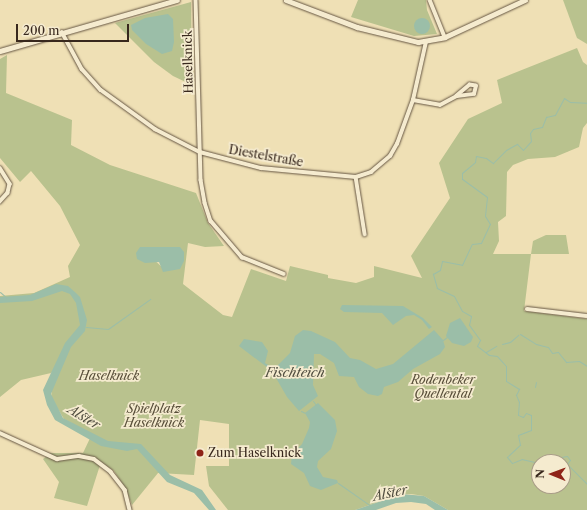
<!DOCTYPE html>
<meta charset="utf-8">
<style>
body{margin:0}
#map{position:relative;width:587px;height:510px;overflow:hidden;background:#efe0b5;font-family:"Libre Caslon Text",serif}
div>[style]{position:absolute}
.green>*{inset:0;background:#b9c28e}
.water>*{inset:0;background:#9bbea8}
.round{border-radius:50%}
.stream>*{height:1px;margin:-0.5px;padding:0 0.5px;transform-origin:0.5px;border-radius:0.5px;background:#9bbea8}
.roads{filter:drop-shadow(0 0 1px #665643) drop-shadow(0 0 1px #665643)}
.minor>*{height:3.5px;margin:-1.75px;padding:0 1.75px;transform-origin:1.75px;border-radius:1.75px;background:#f5ebcf}
.tertiary>*{height:4.5px;margin:-2.25px;padding:0 2.25px;transform-origin:2.25px;border-radius:2.25px;background:#f5ebcf}
.dots>*{width:11px;height:11px;translate:-50% -50%;box-sizing:border-box;border:2px solid #f5ebcf;border-radius:50%}
span{translate:-50% -50%;white-space:nowrap;text-align:center;line-height:1.15;-webkit-text-stroke:3.5px #f5ebcf;paint-order:stroke}
.street-label{font-size:12px;color:#38281d}
.park-label{font-size:12px;color:#584e39;font-style:italic}
.poi-label{font-size:12px;color:#38281d}
.left{translate:0 -50%;text-align:left}
.water-label{font-size:13px;color:#514e40;font-style:italic}
.north{position:absolute;left:531px;top:454px;width:40px;height:40px;box-sizing:border-box;background:#f5ebcf;border:1px solid #a99d88;border-radius:50%;rotate:271deg;font-size:11px;font-weight:700;line-height:16px;text-align:center;color:#38281d}
.north::after{content:'';display:block;margin:auto;width:14px;height:18px;background:#8f2418;clip-path:polygon(50% 0,100% 100%,50% 72%,0 100%)}
.scale{position:absolute;left:16px;top:24px;width:113px;height:18px;box-sizing:border-box;border:2px solid #38281d;border-top:0;padding-left:5px;font-size:12px;line-height:14px;white-space:nowrap;color:#38281d;-webkit-text-stroke:3px #f5ebcf;paint-order:stroke}
</style>
<div id="map">
<div class="green">
<div style="clip-path:polygon(358px 0,426px 0,427px 10px,437px 34px,414px 36px,351px 17px)"></div>
<div style="clip-path:polygon(563px 0,587px 0,587px 44px,577px 38px)"></div>
<div style="clip-path:polygon(191px 2px,192px 85px,173px 76px,154px 62px,115px 23px)"></div>
<div style="clip-path:polygon(evenodd,577px 48px,583px 62px,587px 65px,587px 123px,583px 128px,579px 147px,555px 157px,528px 159px,513px 165px,507px 172px,506px 216px,498px 222px,499px 241px,493px 254px,531px 254px,533px 241px,546px 235px,566px 235px,569px 254px,531px 254px,524px 311px,587px 319px,587px 510px,448px 510px,424px 496px,411px 494px,402px 494px,355px 510px,228px 510px,209px 486px,206px 466px,229px 466px,229px 424px,200px 420px,194px 475px,158px 473px,132px 505px,126px 489px,114px 471px,101px 462px,87px 506px,54px 498px,59px 482px,43px 459px,51px 453px,83px 453px,92px 434px,64px 419px,51px 398px,52px 389px,65px 357px,51px 373px,21px 380px,0 397px,0 296px,34px 293px,70px 277px,68px 266px,80px 245px,60px 206px,31px 171px,20px 182px,0 158px,0 59px,7px 55px,6px 93px,72px 120px,71px 145px,110px 165px,196px 193px,208px 223px,224px 246px,205px 247px,188px 243px,183px 284px,223px 315px,232px 317px,251px 269px,286px 281px,290px 266px,328px 275px,328px 278px,356px 283px,374px 277px,374px 266px,422px 278px,411px 256px,450px 198px,439px 163px,468px 119px,502px 103px,497px 80px,577px 48px,140px 247px,180px 247px,163px 268px,140px 247px,577px 48px,539px 462px,563px 462px,563px 486px,539px 486px,539px 462px)"></div>
</div>
<div class="water">
<div style="clip-path:polygon(168px 14px,173px 19px,174px 42px,172px 51px,162px 54px,146px 44px,132px 30px,131px 25px,145px 18px)"></div>
<div class="round" style="left:414px;top:18px;width:16px;height:16px"></div>
<div style="clip-path:polygon(140px 247px,180px 247px,184px 252px,184px 261px,180px 269px,163px 272px,159px 262px,145px 263px,137px 259px,136px 253px)"></div>
<div style="clip-path:polygon(56px 284px,68px 286px,76px 293px,80px 297px,87px 320px,85px 331px,71px 347px,51px 394px,63px 418px,108px 441px,141px 444px,170px 475px,202px 490px,216px 510px,209px 510px,194px 493px,167px 482px,137px 449px,127px 451px,101px 446px,55px 420px,47px 405px,43px 390px,65px 343px,80px 325px,76px 303px,70px 294px,62px 291px,32px 301px,0 303px,0 297px,30px 295px)"></div>
<div style="clip-path:polygon(342px 305px,403px 306px,423px 318px,432px 327px,429px 329px,422px 320px,414px 315px,406px 316px,393px 325px,382px 313px,344px 312px,340px 309px)"></div>
<div style="clip-path:polygon(460px 318px,473px 337px,471px 342px,464px 346px,452px 343px,446px 336px,450px 323px)"></div>
<div style="clip-path:polygon(303px 330px,311px 331px,335px 342px,350px 358px,360px 360px,376px 369px,393px 364px,434px 330px,443px 340px,445px 347px,440px 354px,413px 369px,398px 382px,384px 387px,382px 394px,378px 396px,368px 394px,359px 387px,354px 377px,339px 376px,334px 363px,320px 354px,314px 354px,313px 385px,318px 396px,299px 411px,287px 397px,272px 371px,239px 346px,244px 339px,262px 342px,268px 351px,265px 363px,272px 367px,277px 366px,290px 353px,295px 336px)"></div>
<div style="clip-path:polygon(318px 403px,335px 420px,337px 431px,331px 449px,318px 461px,317px 467px,323px 477px,337px 480px,338px 483px,321px 490px,310px 486px,304px 473px,291px 464px,292px 455px,302px 444px,309px 428px,310px 422px,305px 413px)"></div>
<div style="clip-path:polygon(402px 494px,424px 496px,448px 510px,435px 510px,426px 504px,411px 502px,396px 503px,376px 510px,355px 510px)"></div>
</div>
<div class="stream">
<div style="left:587px;top:18px;width:3px;rotate:90deg"></div>
<div style="left:0;top:292px;width:9px;rotate:41deg"></div>
<div style="left:86px;top:327px;width:22px;rotate:5deg"></div>
<div style="left:108px;top:329px;width:52px;rotate:-35.5deg"></div>
<div style="left:520px;top:334px;width:19px;rotate:32deg"></div>
<div style="left:536px;top:344px;width:12px;rotate:14deg"></div>
<div style="left:548px;top:347px;width:7px;rotate:56deg"></div>
<div style="left:552px;top:353px;width:6px;rotate:-9deg"></div>
<div style="left:558px;top:352px;width:13px;rotate:51deg"></div>
<div style="left:566px;top:362px;width:13px;rotate:-4deg"></div>
<div style="left:579px;top:361px;width:9px;rotate:32deg"></div>
<div style="left:443px;top:340px;width:5px;rotate:-37deg"></div>
<div style="left:502px;top:344px;width:8px;rotate:-14deg"></div>
<div style="left:510px;top:342px;width:11px;rotate:-41deg"></div>
<div style="left:486px;top:352px;width:12px;rotate:-31deg"></div>
<div style="left:535px;top:387px;width:5px;rotate:-79deg"></div>
<div style="left:313px;top:401px;width:5px;rotate:53deg"></div>
<div style="left:301px;top:411px;width:4px;rotate:27deg"></div>
<div style="left:541px;top:462px;width:7px"></div>
<div style="left:556px;top:462px;width:7px;rotate:-45deg"></div>
<div style="left:561px;top:457px;width:6px;rotate:-9deg"></div>
<div style="left:567px;top:456px;width:5px;rotate:53deg"></div>
<div style="left:570px;top:460px;width:5px;rotate:127deg"></div>
<div style="left:567px;top:464px;width:28px;rotate:45deg"></div>
<div style="left:539px;top:463px;width:17px;rotate:-167deg"></div>
<div style="left:522px;top:459px;width:11px;rotate:158deg"></div>
<div style="left:512px;top:463px;width:8px;rotate:-130deg"></div>
<div style="left:507px;top:457px;width:18px;rotate:-43deg"></div>
<div style="left:520px;top:445px;width:10px;rotate:-101deg"></div>
<div style="left:518px;top:435px;width:14px;rotate:-21deg"></div>
<div style="left:531px;top:430px;width:15px;rotate:-90deg"></div>
<div style="left:531px;top:415px;width:5px;rotate:-158deg"></div>
<div style="left:526px;top:413px;width:5px;rotate:127deg"></div>
<div style="left:523px;top:417px;width:5px;rotate:-158deg"></div>
<div style="left:518px;top:415px;width:13px;rotate:-86deg"></div>
<div style="left:519px;top:402px;width:8px;rotate:-113deg"></div>
<div style="left:516px;top:395px;width:7px;rotate:-63deg"></div>
<div style="left:519px;top:389px;width:15px;rotate:-148deg"></div>
<div style="left:506px;top:381px;width:15px;rotate:-90deg"></div>
<div style="left:506px;top:366px;width:13px;rotate:-132deg"></div>
<div style="left:497px;top:356px;width:8px;rotate:-173deg"></div>
<div style="left:489px;top:355px;width:15px;rotate:-143deg"></div>
<div style="left:477px;top:346px;width:7px;rotate:-63deg"></div>
<div style="left:480px;top:340px;width:19px;rotate:-126deg"></div>
<div style="left:469px;top:325px;width:9px;rotate:-77deg"></div>
<div style="left:471px;top:316px;width:10px;rotate:-151deg"></div>
<div style="left:462px;top:311px;width:17px;rotate:-118deg"></div>
<div style="left:454px;top:296px;width:19px;rotate:-155deg"></div>
<div style="left:437px;top:288px;width:15px;rotate:-106deg"></div>
<div style="left:433px;top:274px;width:8px;rotate:-30deg"></div>
<div style="left:440px;top:270px;width:9px;rotate:-77deg"></div>
<div style="left:442px;top:261px;width:20px;rotate:11deg"></div>
<div style="left:462px;top:265px;width:23px;rotate:-65deg"></div>
<div style="left:472px;top:244px;width:9px;rotate:-6deg"></div>
<div style="left:481px;top:243px;width:21px;rotate:-65deg"></div>
<div style="left:490px;top:224px;width:9px;rotate:-122deg"></div>
<div style="left:485px;top:216px;width:19px;rotate:-84deg"></div>
<div style="left:487px;top:197px;width:31px;rotate:-144deg"></div>
<div style="left:462px;top:179px;width:6px;rotate:-90deg"></div>
<div style="left:462px;top:173px;width:17px;rotate:-40deg"></div>
<div style="left:475px;top:162px;width:6px;rotate:-81deg"></div>
<div style="left:476px;top:156px;width:10px;rotate:11deg"></div>
<div style="left:486px;top:158px;width:9px;rotate:36deg"></div>
<div style="left:493px;top:163px;width:18px;rotate:-45deg"></div>
<div style="left:506px;top:150px;width:13px;rotate:-29deg"></div>
<div style="left:517px;top:144px;width:8px;rotate:45deg"></div>
<div style="left:523px;top:150px;width:12px;rotate:-48deg"></div>
<div style="left:531px;top:141px;width:8px;rotate:-97deg"></div>
<div style="left:530px;top:133px;width:5px;rotate:-53deg"></div>
<div style="left:533px;top:129px;width:9px;rotate:-13deg"></div>
<div style="left:542px;top:127px;width:11px;rotate:-68deg"></div>
<div style="left:546px;top:117px;width:9px;rotate:-13deg"></div>
<div style="left:555px;top:115px;width:19px;rotate:-62deg"></div>
<div style="left:564px;top:98px;width:7px;rotate:34deg"></div>
<div style="left:570px;top:102px;width:17px;rotate:3deg"></div>
<div style="left:338px;top:483px;width:39px;rotate:35deg"></div>
</div>
<div class="roads">
<div class="minor">
<div style="left:196px;top:0;width:180px;rotate:88.4deg"></div>
<div style="left:201px;top:180px;width:23px;rotate:80deg"></div>
<div style="left:205px;top:203px;width:19px;rotate:72deg"></div>
<div style="left:211px;top:221px;width:48px;rotate:49.3deg"></div>
<div style="left:242px;top:257px;width:45px;rotate:22deg"></div>
<div style="left:430px;top:0;width:40px;rotate:68deg"></div>
<div style="left:62px;top:32px;width:42px;rotate:61.6deg"></div>
<div style="left:82px;top:69px;width:28px;rotate:48deg"></div>
<div style="left:101px;top:90px;width:67px;rotate:35.8deg"></div>
<div style="left:155px;top:129px;width:51px;rotate:27.1deg"></div>
<div style="left:200px;top:152px;width:63px;rotate:14.7deg"></div>
<div style="left:261px;top:168px;width:95px;rotate:5.4deg"></div>
<div style="left:356px;top:177px;width:16px;rotate:-18deg"></div>
<div style="left:371px;top:172px;width:25px;rotate:-40deg"></div>
<div style="left:390px;top:156px;width:14px;rotate:-60deg"></div>
<div style="left:397px;top:144px;width:47px;rotate:-70deg"></div>
<div style="left:413px;top:100px;width:59px;rotate:-77.4deg"></div>
<div style="left:413px;top:100px;width:27px;rotate:10deg"></div>
<div style="left:440px;top:105px;width:19px;rotate:-28deg"></div>
<div style="left:457px;top:96px;width:17px;rotate:-7deg"></div>
<div style="left:474px;top:94px;width:8px;rotate:-76deg"></div>
<div style="left:476px;top:86px;width:6px;rotate:-171deg"></div>
<div style="left:470px;top:85px;width:17px;rotate:140deg"></div>
<div style="left:0;top:168px;width:19px;rotate:58deg"></div>
<div style="left:10px;top:184px;width:9px;rotate:103deg"></div>
<div style="left:8px;top:193px;width:12px;rotate:132deg"></div>
<div style="left:356px;top:177px;width:58px;rotate:81deg"></div>
<div style="left:527px;top:309px;width:60px;rotate:6.7deg"></div>
<div style="left:0;top:433px;width:63px;rotate:24.5deg"></div>
<div style="left:57px;top:459px;width:22px;rotate:-8deg"></div>
<div style="left:79px;top:456px;width:15px;rotate:11deg"></div>
<div style="left:94px;top:459px;width:21px;rotate:37deg"></div>
<div style="left:111px;top:472px;width:23px;rotate:52deg"></div>
<div style="left:125px;top:490px;width:21px;rotate:76deg"></div>
</div>
<div class="tertiary">
<div style="left:286px;top:0;width:76px;rotate:20.8deg"></div>
<div style="left:357px;top:27px;width:63px;rotate:13.8deg"></div>
<div style="left:418px;top:42px;width:27px;rotate:-10deg"></div>
<div style="left:445px;top:37px;width:88px;rotate:-24.8deg"></div>
<div style="left:0;top:51px;width:184px;rotate:-16.1deg"></div>
</div>
</div>
<div class="dots">
<div style="left:200px;top:453px;background:#8f2418"></div>
</div>
<div class="street-label">
<span style="left:188px;top:62px;rotate:-91deg">Haselknick</span>
<span style="left:266px;top:156px;rotate:10deg">Diestelstraße</span>
</div>
<div class="park-label">
<span style="left:109px;top:376px">Haselknick</span>
<span style="left:443px;top:387px">Rodenbeker<br>Quellental</span>
<span style="left:154px;top:416px">Spielplatz<br>Haselknick</span>
</div>
<div class="poi-label">
<span class="left" style="left:208px;top:453px">Zum Haselknick</span>
</div>
<div class="water-label">
<span style="left:295px;top:372px">Fischteich</span>
<span style="left:84px;top:417px;rotate:31deg">Alster</span>
<span style="left:390px;top:493px;rotate:-12deg">Alster</span>
</div>
<div class="north">N</div>
<div class="scale">200 m</div>
</div>
